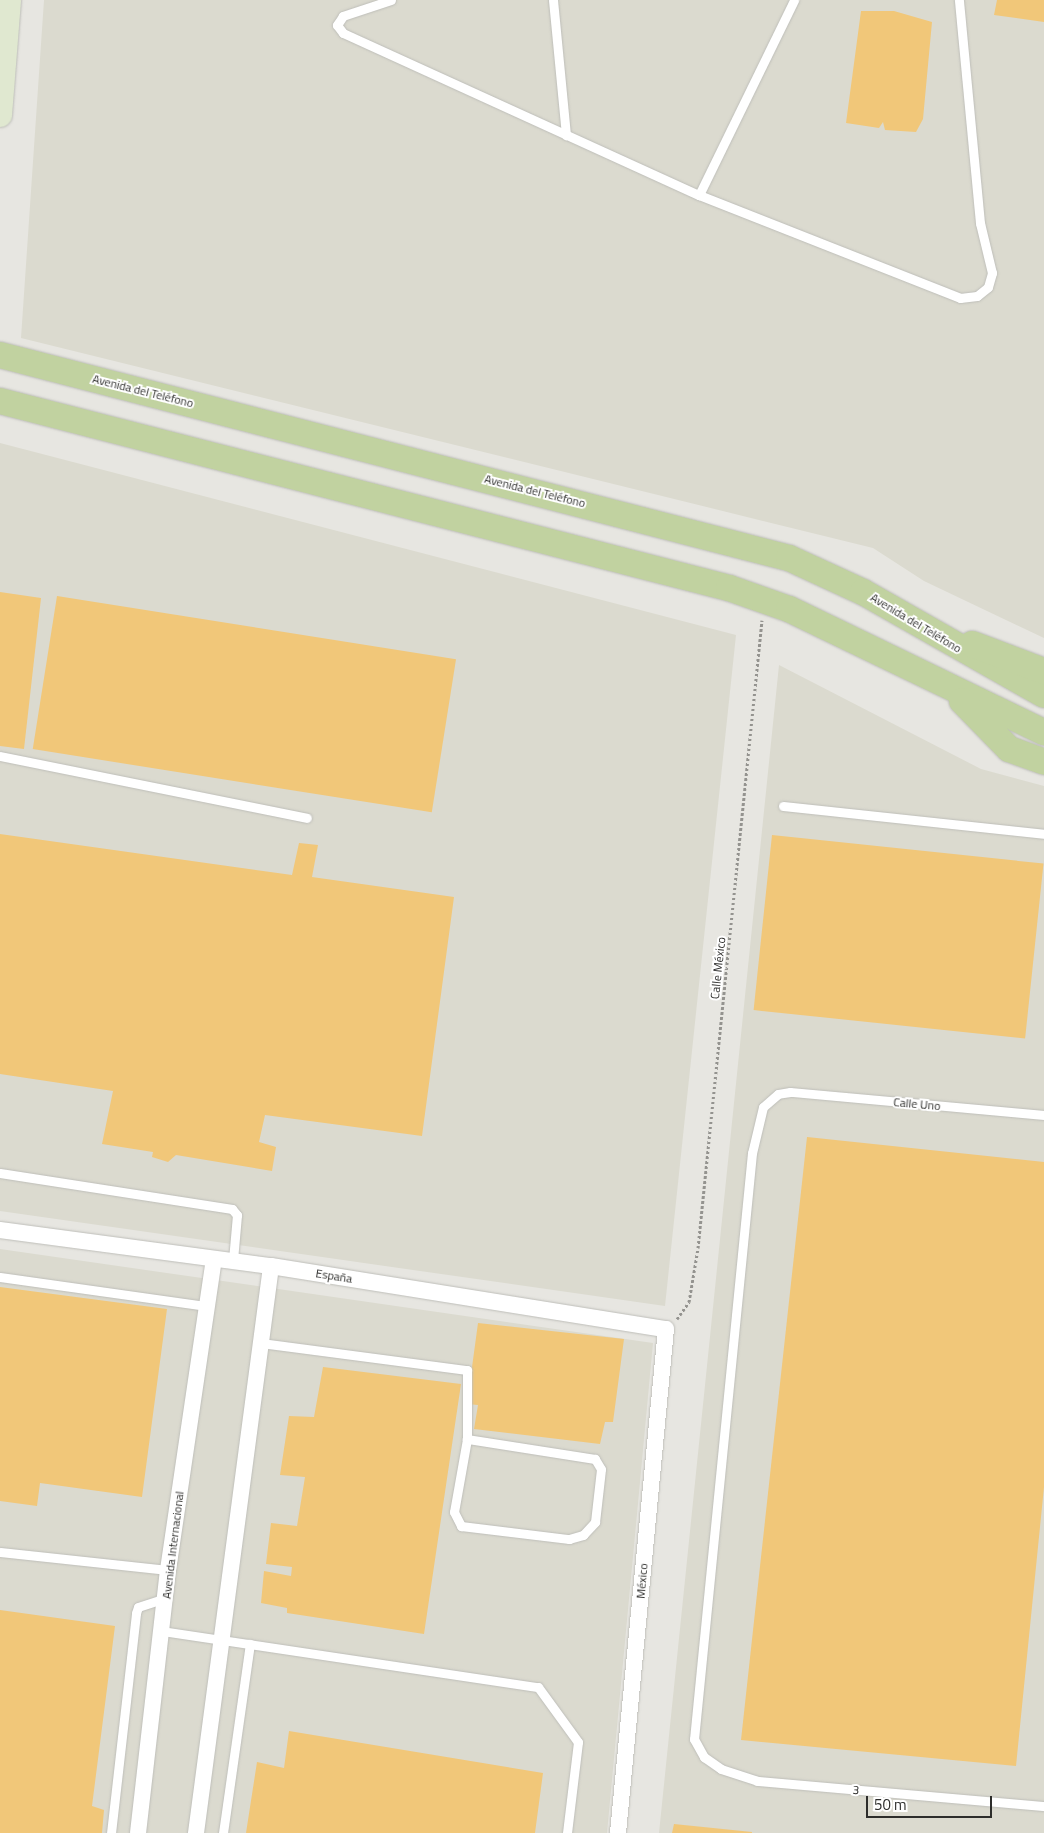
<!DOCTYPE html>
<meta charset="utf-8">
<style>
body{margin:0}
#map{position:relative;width:1044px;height:1833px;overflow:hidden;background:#e7e6e1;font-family:"Titillium Web",sans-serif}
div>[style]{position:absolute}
.built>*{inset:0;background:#dbdacf}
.building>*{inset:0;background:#f1c779;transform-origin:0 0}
.path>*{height:3px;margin-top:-1.5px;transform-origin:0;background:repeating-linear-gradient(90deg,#94938f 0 2.5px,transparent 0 5px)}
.roads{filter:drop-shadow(0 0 1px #bebeb9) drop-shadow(0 0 1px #bebeb9)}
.lane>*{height:9px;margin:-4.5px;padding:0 4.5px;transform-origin:4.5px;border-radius:4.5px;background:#fff}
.street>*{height:16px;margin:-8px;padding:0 8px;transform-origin:8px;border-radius:8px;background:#fff}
.secondary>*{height:24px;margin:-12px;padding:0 12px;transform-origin:12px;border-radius:12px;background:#e0e8d0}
.primary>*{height:26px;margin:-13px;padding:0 13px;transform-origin:13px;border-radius:13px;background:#c1d2a0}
span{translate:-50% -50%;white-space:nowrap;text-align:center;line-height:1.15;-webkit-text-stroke:4px #fff;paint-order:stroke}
.street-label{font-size:12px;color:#2d2d2b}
.scale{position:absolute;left:866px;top:1796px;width:126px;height:22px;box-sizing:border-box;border:2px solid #2d2d2b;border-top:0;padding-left:6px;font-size:15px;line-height:18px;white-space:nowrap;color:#2d2d2b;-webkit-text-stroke:4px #fff;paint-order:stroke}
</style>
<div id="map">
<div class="built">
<div style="clip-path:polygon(44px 0,1044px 0,1044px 638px,924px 581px,873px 548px,21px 338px)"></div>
<div style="clip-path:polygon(0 443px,736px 635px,665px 1306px,0 1211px)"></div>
<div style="clip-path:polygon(779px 665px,981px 769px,1044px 786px,1044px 1833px,659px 1833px)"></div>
<div style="clip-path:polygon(0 1249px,653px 1343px,607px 1833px,0 1833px)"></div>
</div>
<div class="building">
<div style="clip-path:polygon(997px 0,1044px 0,1044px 22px,994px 15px)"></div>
<div style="clip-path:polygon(861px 11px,894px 11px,932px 22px,923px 119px,916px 132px,885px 130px,883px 122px,879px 128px,846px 123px)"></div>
<div style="clip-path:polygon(0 592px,41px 598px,24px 749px,0 746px)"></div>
<div style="left:57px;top:596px;width:404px;height:155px;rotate:9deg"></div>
<div style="clip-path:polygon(0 834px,292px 875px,299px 843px,318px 845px,312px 877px,454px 897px,422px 1136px,265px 1115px,259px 1142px,276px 1147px,272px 1171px,176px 1155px,168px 1162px,152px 1157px,153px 1152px,102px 1144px,113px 1091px,0 1074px)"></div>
<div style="left:772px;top:835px;width:273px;height:176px;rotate:6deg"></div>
<div style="clip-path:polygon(807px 1137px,1044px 1162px,1044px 1487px,1016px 1766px,741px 1740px)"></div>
<div style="clip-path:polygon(0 1287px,167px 1309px,142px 1497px,40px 1483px,37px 1506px,0 1501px)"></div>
<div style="clip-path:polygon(478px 1323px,624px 1339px,613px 1422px,605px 1422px,600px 1444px,474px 1429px,478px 1405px,467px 1404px)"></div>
<div style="clip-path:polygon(323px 1367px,461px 1384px,424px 1634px,287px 1613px,287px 1608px,261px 1603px,264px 1571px,291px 1576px,292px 1567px,266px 1564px,271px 1523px,297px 1526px,305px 1477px,280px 1475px,289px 1416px,314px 1417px)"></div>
<div style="clip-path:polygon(0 1610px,115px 1626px,92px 1806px,104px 1810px,102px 1833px,0 1833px)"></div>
<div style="clip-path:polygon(289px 1731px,543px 1773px,535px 1833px,246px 1833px,257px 1762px,284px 1768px)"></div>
<div style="clip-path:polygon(674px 1824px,752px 1832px,752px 1833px,672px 1833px)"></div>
</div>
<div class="path">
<div style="left:677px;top:1319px;width:21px;rotate:-55deg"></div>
<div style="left:689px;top:1302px;width:55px;rotate:-80.5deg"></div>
<div style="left:698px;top:1248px;width:631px;rotate:-84.18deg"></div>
</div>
<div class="roads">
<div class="lane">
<div style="left:391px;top:0;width:51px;rotate:161.6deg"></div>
<div style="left:343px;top:16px;width:11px;rotate:124deg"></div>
<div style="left:337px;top:25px;width:10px;rotate:53deg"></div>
<div style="left:343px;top:33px;width:391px;rotate:24.5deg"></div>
<div style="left:699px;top:195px;width:281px;rotate:21.5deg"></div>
<div style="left:960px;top:298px;width:17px;rotate:-7deg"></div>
<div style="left:977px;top:296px;width:14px;rotate:-39deg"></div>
<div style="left:988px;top:287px;width:15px;rotate:-74deg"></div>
<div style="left:992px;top:273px;width:51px;rotate:-103.5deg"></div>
<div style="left:980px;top:223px;width:224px;rotate:-95.4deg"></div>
<div style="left:553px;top:0;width:136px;rotate:84.5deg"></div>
<div style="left:699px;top:195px;width:217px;rotate:-64deg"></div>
<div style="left:0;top:756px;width:313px;rotate:11.4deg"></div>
<div style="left:783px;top:806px;width:262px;rotate:6.1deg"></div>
<div style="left:1044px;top:1115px;width:255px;rotate:-174.8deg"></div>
<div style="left:790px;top:1092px;width:12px;rotate:171deg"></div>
<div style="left:778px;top:1094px;width:20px;rotate:139deg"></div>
<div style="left:763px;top:1107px;width:47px;rotate:103.4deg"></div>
<div style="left:752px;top:1153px;width:589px;rotate:95.65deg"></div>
<div style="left:694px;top:1739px;width:21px;rotate:61deg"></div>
<div style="left:704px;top:1757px;width:21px;rotate:35deg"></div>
<div style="left:721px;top:1769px;width:38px;rotate:18deg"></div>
<div style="left:757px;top:1781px;width:288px;rotate:5deg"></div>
<div style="left:0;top:1173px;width:235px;rotate:8.8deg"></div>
<div style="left:232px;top:1209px;width:8px;rotate:50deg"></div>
<div style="left:237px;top:1215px;width:45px;rotate:95.1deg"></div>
<div style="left:0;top:1277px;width:209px;rotate:8deg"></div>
<div style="left:261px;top:1343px;width:208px;rotate:7.5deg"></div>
<div style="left:467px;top:1370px;width:69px;rotate:90deg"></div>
<div style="left:467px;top:1439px;width:74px;rotate:100.1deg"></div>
<div style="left:454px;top:1512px;width:16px;rotate:63deg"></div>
<div style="left:461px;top:1526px;width:109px;rotate:6.9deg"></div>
<div style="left:569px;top:1539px;width:15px;rotate:-16deg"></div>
<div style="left:583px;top:1535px;width:18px;rotate:-47deg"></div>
<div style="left:595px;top:1522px;width:53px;rotate:-83.5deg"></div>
<div style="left:601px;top:1469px;width:12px;rotate:-121deg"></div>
<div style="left:595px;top:1459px;width:130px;rotate:-171.1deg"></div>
<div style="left:0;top:1552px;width:169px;rotate:6.1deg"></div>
<div style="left:162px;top:1631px;width:380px;rotate:8.5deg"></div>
<div style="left:538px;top:1687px;width:68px;rotate:54deg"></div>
<div style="left:578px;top:1742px;width:92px;rotate:96.9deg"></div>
<div style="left:111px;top:1833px;width:221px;rotate:-83.5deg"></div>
<div style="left:136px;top:1613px;width:6px;rotate:-72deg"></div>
<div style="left:138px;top:1607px;width:29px;rotate:-18deg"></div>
<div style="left:223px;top:1833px;width:191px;rotate:-81.9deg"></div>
</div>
<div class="street">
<div style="left:0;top:1230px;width:273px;rotate:7.6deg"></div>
<div style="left:271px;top:1266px;width:400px;rotate:9.1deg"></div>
<div style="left:666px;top:1329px;width:506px;rotate:95.44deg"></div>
<div style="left:138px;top:1833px;width:265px;rotate:-83.5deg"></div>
<div style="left:168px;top:1570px;width:314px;rotate:-81.6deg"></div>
<div style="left:196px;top:1833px;width:572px;rotate:-82.46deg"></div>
</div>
<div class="secondary">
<div style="left:0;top:115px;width:115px;rotate:-85.5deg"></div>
</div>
<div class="primary">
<div style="left:0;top:355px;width:815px;rotate:14.43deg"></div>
<div style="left:789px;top:558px;width:81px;rotate:24.7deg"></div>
<div style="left:863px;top:592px;width:208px;rotate:29.6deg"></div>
<div style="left:0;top:401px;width:753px;rotate:14.39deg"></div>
<div style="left:729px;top:588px;width:64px;rotate:19.3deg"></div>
<div style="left:789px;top:609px;width:283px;rotate:25.8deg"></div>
<div style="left:972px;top:644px;width:77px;rotate:20.6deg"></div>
<div style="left:962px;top:701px;width:67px;rotate:45.6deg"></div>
<div style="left:1009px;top:749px;width:37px;rotate:20deg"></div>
</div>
</div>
<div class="street-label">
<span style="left:143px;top:391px;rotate:14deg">Avenida del Teléfono</span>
<span style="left:535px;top:491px;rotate:14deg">Avenida del Teléfono</span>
<span style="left:916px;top:623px;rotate:31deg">Avenida del Teléfono</span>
<span style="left:718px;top:968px;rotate:-84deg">Calle México</span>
<span style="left:917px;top:1104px;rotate:5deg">Calle Uno</span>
<span style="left:334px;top:1276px;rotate:9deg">España</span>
<span style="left:173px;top:1545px;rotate:-83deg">Avenida Internacional</span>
<span style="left:642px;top:1581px;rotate:-85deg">México</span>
<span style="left:856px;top:1790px;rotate:5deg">3</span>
</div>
<div class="scale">50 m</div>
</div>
